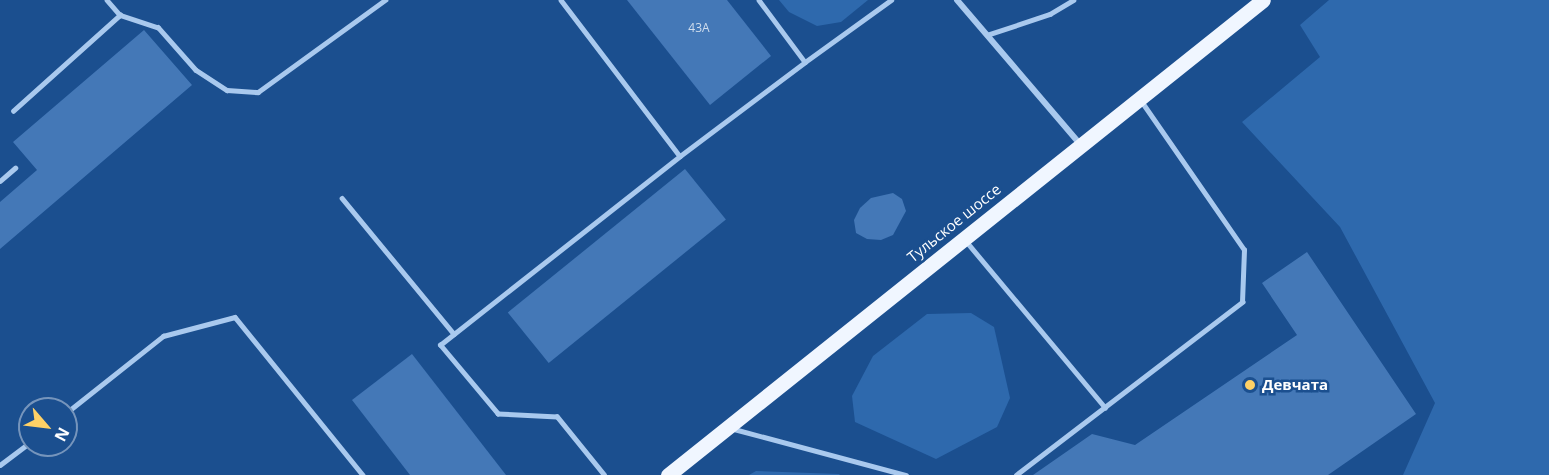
<!DOCTYPE html>
<meta charset="utf-8">
<style>
body{margin:0}
#map{position:relative;width:1549px;height:475px;overflow:hidden;background:#1b4f8f;font-family:"Open Sans",sans-serif}
div>[style]{position:absolute}
.green>*{inset:0;background:#2e69ad}
.building>*{inset:0;background:#4478b7;transform-origin:0 0}
.lane>*{height:4.5px;margin:-2.25px;padding:0 2.25px;transform-origin:2.25px;border-radius:2.25px;background:#a9c9ee}
.street>*{height:6px;margin:-3px;padding:0 3px;transform-origin:3px;border-radius:3px;background:#a9c9ee}
.primary>*{height:15px;margin:-7.5px;padding:0 7.5px;transform-origin:7.5px;border-radius:7.5px;background:#f0f6ff}
.dots>*{width:16px;height:16px;translate:-50% -50%;box-sizing:border-box;border:3px solid #1b4f8f;border-radius:50%}
span{translate:-50% -50%;white-space:nowrap;text-align:center;line-height:1.15;-webkit-text-stroke:5px #1b4f8f;paint-order:stroke}
.number-label{font-size:12px;color:#d0dded}
.number-label span{-webkit-text-stroke-width:0}
.street-label{font-size:15px;color:#fff}
.poi-label{font-size:15px;color:#fff;font-weight:700}
.left{translate:0 -50%;text-align:left}
.north{position:absolute;left:18px;top:397px;width:60px;height:60px;box-sizing:border-box;background:#1b4f8f;border:2px solid #7695bc;border-radius:50%;rotate:118deg;font-size:16px;font-weight:700;line-height:24px;text-align:center;color:#fff}
.north::after{content:'';display:block;margin:auto;width:21px;height:27px;background:#ffd166;clip-path:polygon(50% 0,100% 100%,50% 72%,0 100%)}
</style>
<div id="map">
<div class="green">
<div style="clip-path:polygon(779px 0,868px 0,841px 22px,817px 26px,789px 12px)"></div>
<div style="clip-path:polygon(1329px 0,1549px 0,1549px 475px,1403px 475px,1435px 403px,1340px 227px,1242px 122px,1320px 57px,1300px 25px)"></div>
<div style="clip-path:polygon(971px 313px,994px 327px,1010px 398px,997px 427px,936px 459px,855px 422px,852px 396px,873px 356px,927px 314px)"></div>
<div style="clip-path:polygon(756px 471px,839px 474px,840px 475px,749px 475px)"></div>
</div>
<div class="building">
<div style="clip-path:polygon(627px 0,727px 0,771px 56px,710px 105px)"></div>
<div style="clip-path:polygon(144px 30px,192px 85px,0 249px,0 202px,37px 170px,13px 142px)"></div>
<div style="left:685px;top:169px;width:65px;height:228px;rotate:51deg"></div>
<div style="clip-path:polygon(893px 193px,902px 199px,906px 211px,893px 235px,881px 240px,867px 239px,856px 233px,854px 220px,860px 208px,871px 198px)"></div>
<div style="clip-path:polygon(1307px 252px,1416px 414px,1328px 475px,1033px 475px,1092px 434px,1135px 445px,1297px 335px,1262px 283px)"></div>
<div style="clip-path:polygon(412px 354px,506px 475px,410px 475px,352px 400px)"></div>
</div>
<div class="lane">
<div style="left:107px;top:0;width:20px;rotate:49deg"></div>
<div style="left:561px;top:0;width:196px;rotate:52.7deg"></div>
<div style="left:680px;top:156px;width:156px;rotate:-36.9deg"></div>
<div style="left:759px;top:0;width:77px;rotate:53.4deg"></div>
<div style="left:805px;top:62px;width:106px;rotate:-35.8deg"></div>
<div style="left:987px;top:35px;width:66px;rotate:-18.4deg"></div>
<div style="left:1050px;top:14px;width:27px;rotate:-31deg"></div>
<div style="left:13px;top:111px;width:144px;rotate:-41.9deg"></div>
<div style="left:120px;top:15px;width:40px;rotate:18deg"></div>
<div style="left:158px;top:27px;width:57px;rotate:48.5deg"></div>
<div style="left:196px;top:70px;width:37px;rotate:33deg"></div>
<div style="left:227px;top:90px;width:31px;rotate:4deg"></div>
<div style="left:258px;top:92px;width:157px;rotate:-35.9deg"></div>
<div style="left:0;top:181px;width:20px;rotate:-41deg"></div>
<div style="left:342px;top:198px;width:176px;rotate:50.5deg"></div>
<div style="left:966px;top:241px;width:217px;rotate:50.1deg"></div>
<div style="left:66px;top:413px;width:124px;rotate:-38.4deg"></div>
<div style="left:163px;top:336px;width:74px;rotate:-14.8deg"></div>
<div style="left:235px;top:317px;width:203px;rotate:51deg"></div>
<div style="left:734px;top:429px;width:178px;rotate:15deg"></div>
<div style="left:0;top:465px;width:38px;rotate:-37deg"></div>
<div style="left:604px;top:475px;width:75px;rotate:-129deg"></div>
<div style="left:557px;top:417px;width:59px;rotate:-177.1deg"></div>
<div style="left:498px;top:414px;width:90px;rotate:-130deg"></div>
<div style="left:440px;top:345px;width:305px;rotate:-38.2deg"></div>
<div style="left:1016px;top:475px;width:285px;rotate:-37.4deg"></div>
<div style="left:1242px;top:302px;width:52px;rotate:-87.8deg"></div>
<div style="left:1244px;top:250px;width:183px;rotate:-124.7deg"></div>
</div>
<div class="street">
<div style="left:957px;top:0;width:191px;rotate:49.5deg"></div>
</div>
<div class="primary">
<div style="left:668px;top:475px;width:761px;rotate:-38.6deg"></div>
</div>
<div class="dots">
<div style="left:1250px;top:385px;background:#ffd166"></div>
</div>
<div class="number-label">
<span style="left:699px;top:28px">43А</span>
</div>
<div class="street-label">
<span style="left:954px;top:223px;rotate:-39deg">Тульское шоссе</span>
</div>
<div class="poi-label">
<span class="left" style="left:1262px;top:385px">Девчата</span>
</div>
<div class="north">N</div>
</div>
